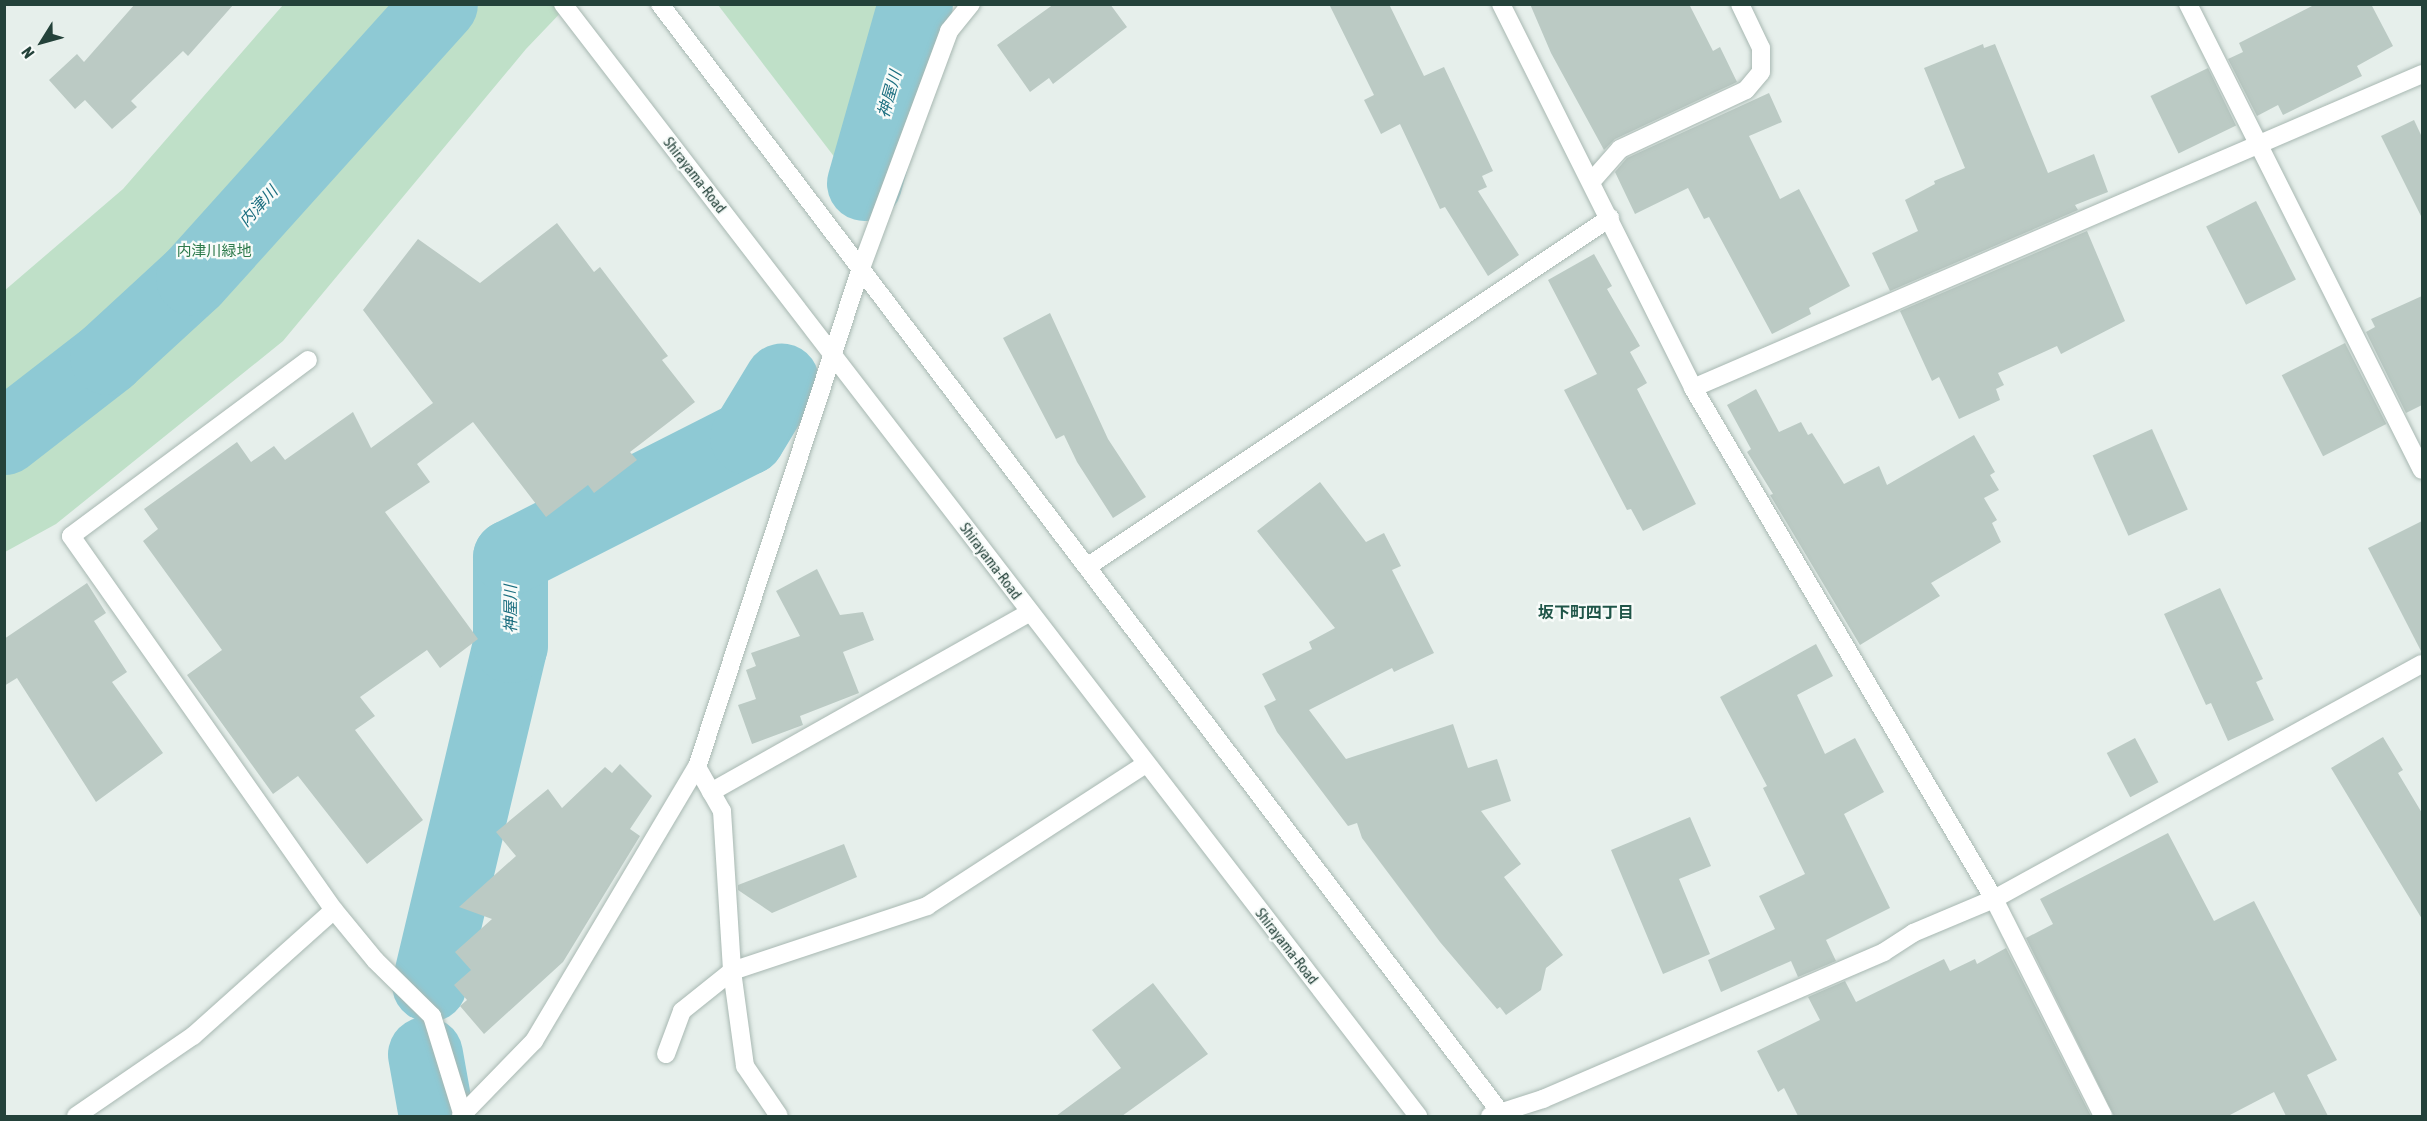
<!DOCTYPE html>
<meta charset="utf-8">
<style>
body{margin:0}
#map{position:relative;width:2427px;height:1121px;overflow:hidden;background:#e6efeb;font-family:"Asap Condensed","Noto Sans JP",sans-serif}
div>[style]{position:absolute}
.green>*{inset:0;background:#bfe0c8}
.river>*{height:75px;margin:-37.5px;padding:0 37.5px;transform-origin:37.5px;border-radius:37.5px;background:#8ec9d4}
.building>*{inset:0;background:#bbcac4;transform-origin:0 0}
.roads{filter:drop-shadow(0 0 2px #a8b8b2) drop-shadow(0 0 2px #a8b8b2)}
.lane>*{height:18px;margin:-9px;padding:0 9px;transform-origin:9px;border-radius:9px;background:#fff}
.street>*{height:18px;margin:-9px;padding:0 9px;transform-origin:9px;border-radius:9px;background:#fff}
.secondary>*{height:18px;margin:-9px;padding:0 9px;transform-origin:9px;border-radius:9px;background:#fff}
span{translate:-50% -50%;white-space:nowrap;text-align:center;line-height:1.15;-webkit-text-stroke:4.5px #f7fbf9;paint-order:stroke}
.street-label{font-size:15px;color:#24423a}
.park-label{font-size:15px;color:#2d7a4b}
.water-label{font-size:16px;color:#1c6f80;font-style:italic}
.neighbourhood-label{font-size:16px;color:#1f5548;font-weight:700}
.frame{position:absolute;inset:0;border:6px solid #24423a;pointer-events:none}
.north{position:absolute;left:12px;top:12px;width:60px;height:60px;-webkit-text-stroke:4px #f7fbf9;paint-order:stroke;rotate:233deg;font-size:16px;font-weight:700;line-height:24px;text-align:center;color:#24423a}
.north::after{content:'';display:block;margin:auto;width:21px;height:27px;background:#24423a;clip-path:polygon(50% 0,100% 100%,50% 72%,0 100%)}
</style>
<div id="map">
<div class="green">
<div style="clip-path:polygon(283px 5px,568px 5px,526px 49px,283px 341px,56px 524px,5px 552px,4px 291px,123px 189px)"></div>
<div style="clip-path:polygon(718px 5px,909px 5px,852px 180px)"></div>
</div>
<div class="river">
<div style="left:864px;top:183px;width:186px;rotate:-74.1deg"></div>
<div style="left:4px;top:437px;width:130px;rotate:-37.8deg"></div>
<div style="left:107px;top:357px;width:117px;rotate:-42.6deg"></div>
<div style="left:193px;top:278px;width:369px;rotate:-48deg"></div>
<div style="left:429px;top:984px;width:349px;rotate:-76.6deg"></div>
<div style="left:510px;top:645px;width:88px;rotate:-90deg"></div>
<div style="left:510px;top:557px;width:266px;rotate:-26.9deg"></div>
<div style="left:747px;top:437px;width:66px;rotate:-58.7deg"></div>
<div style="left:425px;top:1054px;width:63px;rotate:79.9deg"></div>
</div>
<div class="building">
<div style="clip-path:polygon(135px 4px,234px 4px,188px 56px,183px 51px,131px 101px,137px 107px,112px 129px,85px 100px,75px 109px,49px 80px,77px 54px,84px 62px)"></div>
<div style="clip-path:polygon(1054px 4px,1110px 4px,1127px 27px,1053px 84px,1049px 78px,1030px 92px,997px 45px)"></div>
<div style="clip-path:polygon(1329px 4px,1389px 4px,1424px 76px,1444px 67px,1493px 171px,1482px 176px,1487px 187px,1478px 191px,1519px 255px,1488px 276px,1445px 207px,1440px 209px,1400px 124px,1381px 134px,1364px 100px,1374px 95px)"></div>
<div style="clip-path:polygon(1530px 4px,1689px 4px,1713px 51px,1720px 47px,1737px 82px,1615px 139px,1604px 150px,1551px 53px)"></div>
<div style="clip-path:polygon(2316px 4px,2371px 4px,2393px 46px,2357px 66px,2362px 76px,2283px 115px,2278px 105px,2257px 116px,2228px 59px,2243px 52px,2239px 43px)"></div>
<div style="clip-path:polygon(1983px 44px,1984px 48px,1995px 44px,2048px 173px,2094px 154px,2108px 192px,2075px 205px,2078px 210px,1890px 291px,1872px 253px,1918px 231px,1905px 200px,1935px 184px,1934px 181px,1965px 168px,1924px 68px)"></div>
<div style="left:2208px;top:68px;width:64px;height:64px;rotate:64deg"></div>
<div style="clip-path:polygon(1769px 93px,1782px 122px,1749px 136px,1780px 199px,1799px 189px,1850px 286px,1809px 308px,1811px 314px,1772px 334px,1709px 217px,1704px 219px,1688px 188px,1635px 214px,1615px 172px,1627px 158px)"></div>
<div style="clip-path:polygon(2414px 120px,2422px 137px,2422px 218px,2381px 136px)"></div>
<div style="left:2256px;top:201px;width:88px;height:56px;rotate:63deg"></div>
<div style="clip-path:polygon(557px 223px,594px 272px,600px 267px,668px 356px,662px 360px,695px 402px,630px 452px,637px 460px,594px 493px,588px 485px,546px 517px,473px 422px,417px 464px,430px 482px,385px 512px,478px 639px,440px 668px,427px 650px,360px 697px,375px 716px,355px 730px,423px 820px,367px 864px,298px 776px,273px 794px,187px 675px,222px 650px,143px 541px,158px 529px,144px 509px,237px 442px,251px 462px,274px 446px,285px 460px,353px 412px,371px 448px,433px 403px,363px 310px,418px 239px,480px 283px)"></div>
<div style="clip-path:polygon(2087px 231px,2125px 321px,2061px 354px,2057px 346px,1998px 373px,2004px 385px,1996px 389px,2000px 400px,1959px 419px,1939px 377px,1932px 381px,1900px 311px)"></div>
<div style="clip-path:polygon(1594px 254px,1612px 286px,1607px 289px,1640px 346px,1630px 352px,1647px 383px,1637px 389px,1696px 504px,1643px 531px,1631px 509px,1627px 510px,1564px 390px,1597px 374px,1548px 280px)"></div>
<div style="clip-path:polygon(2422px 296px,2422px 405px,2406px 413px,2366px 332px,2375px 327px,2371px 319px)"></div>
<div style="clip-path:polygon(1050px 313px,1108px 439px,1146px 497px,1113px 518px,1077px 462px,1064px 435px,1056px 439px,1003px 338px)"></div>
<div style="left:2345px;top:343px;width:91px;height:71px;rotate:63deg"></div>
<div style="clip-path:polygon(1756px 389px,1779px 432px,1801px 422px,1808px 435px,1812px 433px,1844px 484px,1879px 466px,1887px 485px,1974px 435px,1995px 472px,1990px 475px,1999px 490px,1984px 498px,1997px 520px,1992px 523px,2001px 542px,1931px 583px,1940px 596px,1860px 645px,1770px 495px,1773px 494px,1747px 452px,1751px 449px,1727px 405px)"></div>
<div style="left:2152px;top:429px;width:88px;height:65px;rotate:66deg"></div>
<div style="clip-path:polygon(1320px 482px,1366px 542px,1384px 533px,1401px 566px,1392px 570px,1434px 653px,1394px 672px,1392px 668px,1309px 710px,1346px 759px,1453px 724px,1468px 768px,1497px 759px,1511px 801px,1481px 811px,1521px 864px,1504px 877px,1563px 955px,1546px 968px,1541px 990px,1506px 1015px,1500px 1007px,1497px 1009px,1440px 942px,1362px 838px,1357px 823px,1348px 826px,1277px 732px,1264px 706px,1276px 700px,1262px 674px,1312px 649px,1309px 642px,1335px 628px,1257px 531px)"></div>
<div style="clip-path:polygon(2422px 521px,2422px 653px,2368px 548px)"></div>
<div style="clip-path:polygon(817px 569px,840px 615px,863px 612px,874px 640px,843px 652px,859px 693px,800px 716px,803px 725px,752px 744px,738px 705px,756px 699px,746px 670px,756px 666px,751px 653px,800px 636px,776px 591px)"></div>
<div style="clip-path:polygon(87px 583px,106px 613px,94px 621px,127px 672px,112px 682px,163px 753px,96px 802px,17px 678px,4px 686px,4px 639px)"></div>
<div style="clip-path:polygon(2220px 588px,2263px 679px,2256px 682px,2274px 720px,2228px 741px,2211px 703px,2206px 705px,2164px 614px)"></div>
<div style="clip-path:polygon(1816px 644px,1833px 676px,1797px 695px,1825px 754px,1855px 738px,1884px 792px,1844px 814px,1890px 908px,1826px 940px,1836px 961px,1798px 977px,1791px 961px,1721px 992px,1708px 960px,1775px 929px,1759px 896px,1805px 874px,1763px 788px,1767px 786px,1720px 697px)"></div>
<div style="clip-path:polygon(2383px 737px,2403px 770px,2398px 773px,2422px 813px,2422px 919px,2331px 768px)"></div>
<div style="left:2135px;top:738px;width:50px;height:32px;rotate:62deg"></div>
<div style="clip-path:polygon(620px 764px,652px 796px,630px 829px,640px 836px,563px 962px,484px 1034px,460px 1006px,467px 1000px,454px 985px,471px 970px,455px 952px,492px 919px,459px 907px,516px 856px,496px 832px,548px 789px,562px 808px,605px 767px,612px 773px)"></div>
<div style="clip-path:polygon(1690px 817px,1711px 866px,1679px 879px,1710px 954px,1663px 974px,1611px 850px)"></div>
<div style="clip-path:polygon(2168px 833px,2214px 921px,2254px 901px,2337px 1060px,2307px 1075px,2328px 1116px,2286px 1116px,2274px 1092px,2228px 1116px,2114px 1116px,2026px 938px,2053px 924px,2040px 899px)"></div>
<div style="clip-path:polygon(844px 844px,857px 877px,772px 913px,738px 890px,738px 885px)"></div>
<div style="clip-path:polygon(2006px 948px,2091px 1116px,1798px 1116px,1784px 1088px,1778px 1092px,1757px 1051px,1820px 1020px,1808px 997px,1845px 981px,1856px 1002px,1944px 959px,1950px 971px,1975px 959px,1977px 964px)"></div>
<div style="clip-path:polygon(1153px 983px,1208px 1054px,1122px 1116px,1056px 1116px,1121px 1068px,1092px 1030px)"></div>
</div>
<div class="roads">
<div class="lane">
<div style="left:71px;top:536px;width:295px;rotate:-36.6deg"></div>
</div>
<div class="street">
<div style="left:1501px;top:4px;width:429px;rotate:63.4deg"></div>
<div style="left:1693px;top:388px;width:593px;rotate:59.5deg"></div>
<div style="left:1994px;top:899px;width:243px;rotate:63.3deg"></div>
<div style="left:2188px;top:4px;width:521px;rotate:63.34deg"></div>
<div style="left:1591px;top:182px;width:44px;rotate:-48.7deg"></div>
<div style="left:1620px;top:149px;width:139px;rotate:-25.1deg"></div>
<div style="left:1746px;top:90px;width:23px;rotate:-50deg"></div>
<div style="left:1761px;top:72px;width:24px;rotate:-90deg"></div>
<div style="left:1761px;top:48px;width:49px;rotate:-115.5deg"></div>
<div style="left:1693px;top:388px;width:794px;rotate:-23.3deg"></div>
<div style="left:71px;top:536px;width:457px;rotate:54.9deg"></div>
<div style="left:334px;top:910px;width:65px;rotate:50.6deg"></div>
<div style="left:375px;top:960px;width:80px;rotate:44.5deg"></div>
<div style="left:432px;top:1016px;width:105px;rotate:72.8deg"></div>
<div style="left:1087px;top:567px;width:629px;rotate:-33.72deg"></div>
<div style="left:697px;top:767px;width:51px;rotate:60.4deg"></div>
<div style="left:722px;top:811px;width:160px;rotate:86.4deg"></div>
<div style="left:732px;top:971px;width:96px;rotate:82.2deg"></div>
<div style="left:745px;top:1066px;width:60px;rotate:55.8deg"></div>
<div style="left:711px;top:792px;width:366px;rotate:-29.4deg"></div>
<div style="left:666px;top:1054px;width:46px;rotate:-69.6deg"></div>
<div style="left:682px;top:1011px;width:64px;rotate:-38.7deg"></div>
<div style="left:732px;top:971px;width:206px;rotate:-18.4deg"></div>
<div style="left:927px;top:906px;width:261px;rotate:-33deg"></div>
<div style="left:76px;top:1116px;width:142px;rotate:-34.4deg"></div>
<div style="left:193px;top:1036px;width:189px;rotate:-41.8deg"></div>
<div style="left:461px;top:1116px;width:105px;rotate:-45.8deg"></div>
<div style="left:534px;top:1041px;width:319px;rotate:-59.3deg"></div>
<div style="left:697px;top:767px;width:525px;rotate:-71.81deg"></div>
<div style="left:861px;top:268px;width:253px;rotate:-69.6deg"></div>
<div style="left:949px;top:31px;width:35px;rotate:-51deg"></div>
<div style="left:1490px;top:1116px;width:56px;rotate:-17.8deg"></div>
<div style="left:1543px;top:1099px;width:371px;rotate:-23.3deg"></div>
<div style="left:1884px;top:952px;width:35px;rotate:-33deg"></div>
<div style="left:1913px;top:933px;width:88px;rotate:-22.8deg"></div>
<div style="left:1994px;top:899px;width:488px;rotate:-28.8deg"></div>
</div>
<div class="secondary">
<div style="left:563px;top:4px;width:1403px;rotate:52.44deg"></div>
<div style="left:660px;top:4px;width:1395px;rotate:52.83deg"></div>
</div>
</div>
<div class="street-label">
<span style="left:695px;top:175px;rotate:52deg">Shirayama-Road</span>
<span style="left:991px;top:561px;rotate:53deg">Shirayama-Road</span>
<span style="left:1287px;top:946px;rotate:52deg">Shirayama-Road</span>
</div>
<div class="park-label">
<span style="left:214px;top:251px">内津川緑地</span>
</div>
<div class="water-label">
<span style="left:889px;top:94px;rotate:-74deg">神屋川</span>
<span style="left:258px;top:206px;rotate:-48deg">内津川</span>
<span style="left:510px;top:609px;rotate:-90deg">神屋川</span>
</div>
<div class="neighbourhood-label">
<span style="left:1586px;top:612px">坂下町四丁目</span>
</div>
<div class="frame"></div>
<div class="north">N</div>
</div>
